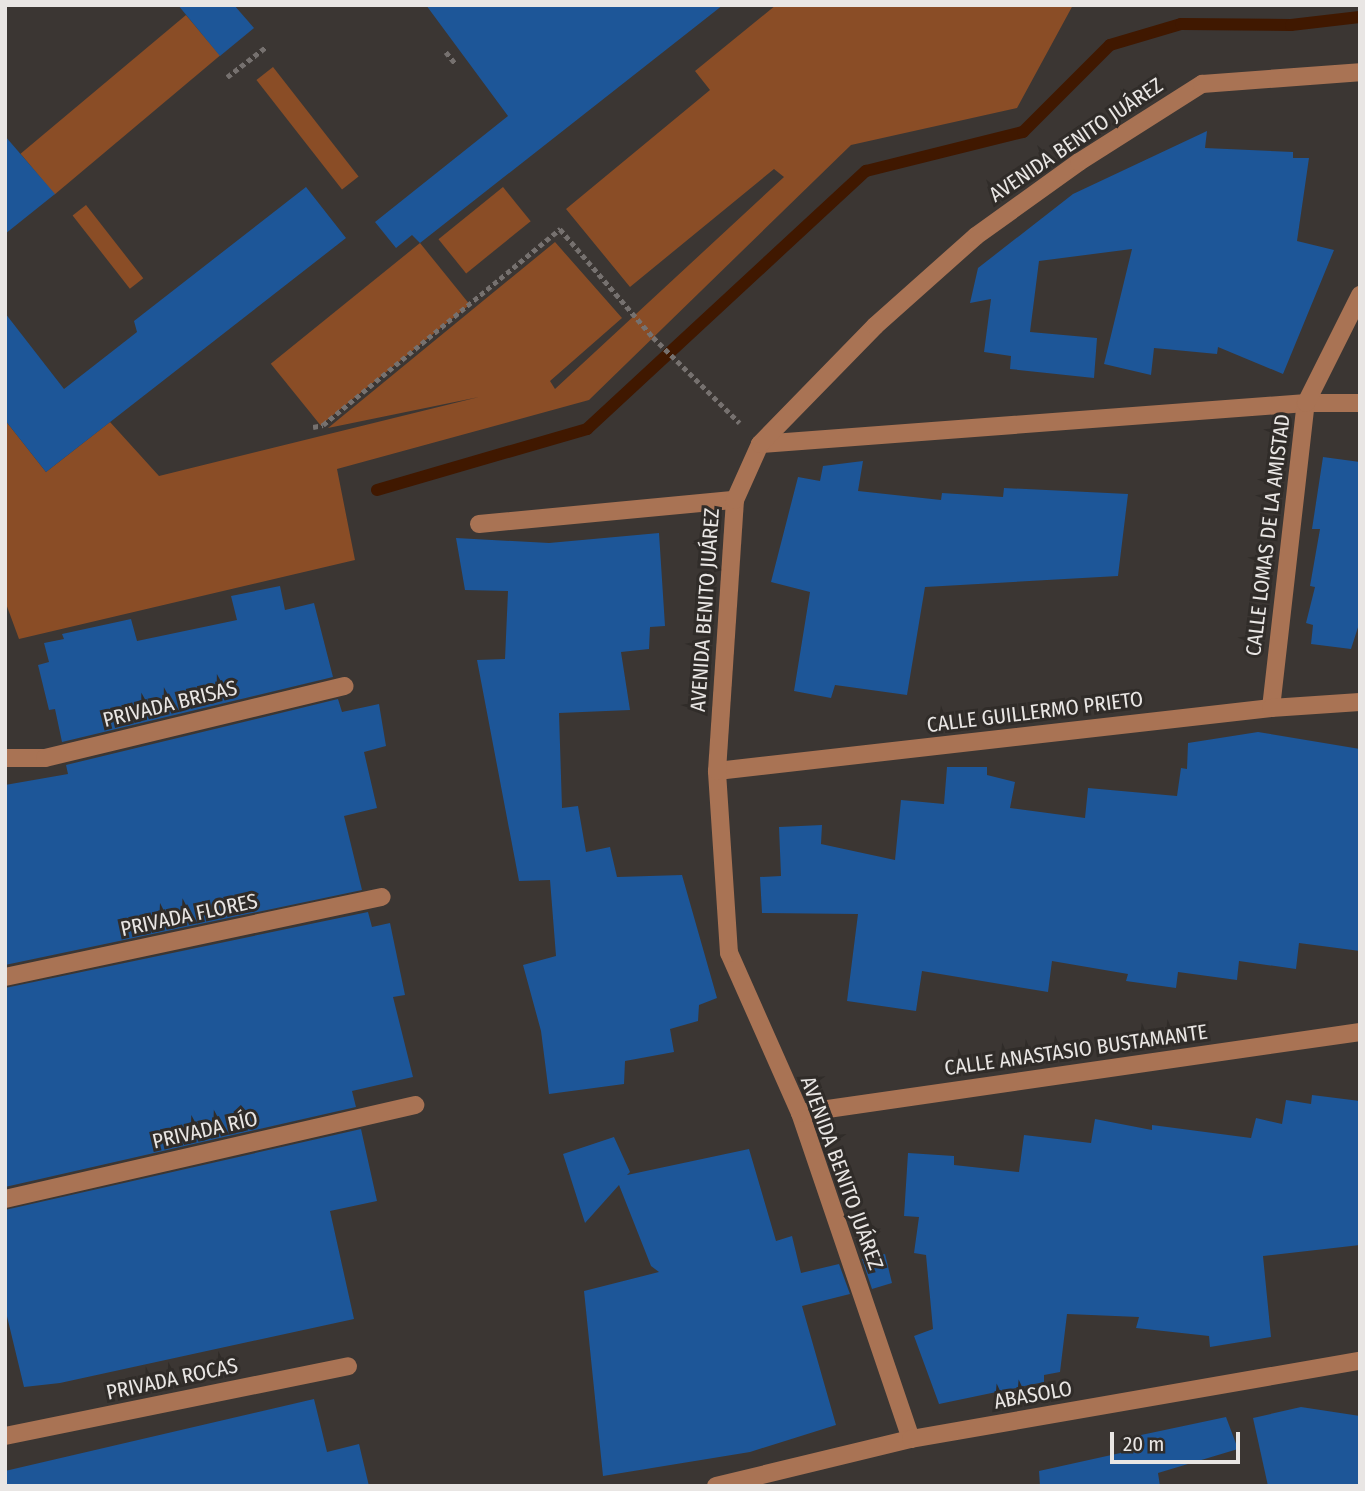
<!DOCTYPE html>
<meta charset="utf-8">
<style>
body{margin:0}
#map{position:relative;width:1365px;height:1491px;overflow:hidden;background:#3b3633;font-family:"Fira Sans Condensed",sans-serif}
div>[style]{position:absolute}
.green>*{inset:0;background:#8a4d26;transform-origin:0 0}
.stream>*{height:12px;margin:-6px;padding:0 6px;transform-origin:6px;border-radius:6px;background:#401800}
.building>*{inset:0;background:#1d5698}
.path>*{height:4.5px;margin-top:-2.25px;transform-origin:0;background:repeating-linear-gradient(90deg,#76716f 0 5px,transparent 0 8.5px)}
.minor>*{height:18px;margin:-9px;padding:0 9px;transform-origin:9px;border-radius:9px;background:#a97354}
span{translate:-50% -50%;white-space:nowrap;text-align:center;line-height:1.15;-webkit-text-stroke:6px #302c29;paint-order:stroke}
.street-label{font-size:21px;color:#e9e6e4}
.frame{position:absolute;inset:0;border:7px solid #e9e6e4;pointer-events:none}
.scale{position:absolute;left:1110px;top:1432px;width:130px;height:32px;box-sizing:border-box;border:4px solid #e9e6e4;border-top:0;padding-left:9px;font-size:21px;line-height:24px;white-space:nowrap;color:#e9e6e4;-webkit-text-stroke:5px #302c29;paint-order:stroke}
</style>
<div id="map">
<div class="green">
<div style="clip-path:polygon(776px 5px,1073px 5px,1017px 108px,851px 145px,589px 400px,337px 469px,355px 560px,19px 639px,5px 601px,5px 420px,46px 472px,110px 422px,159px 476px,479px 397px,328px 428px,555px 242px,622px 318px,550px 381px,555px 389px,784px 177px,774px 169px,630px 287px,566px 209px,710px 90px,695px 71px)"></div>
<div style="left:186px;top:15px;width:53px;height:216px;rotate:50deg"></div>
<div style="left:273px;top:67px;width:139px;height:21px;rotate:52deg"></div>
<div style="left:503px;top:187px;width:44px;height:83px;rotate:51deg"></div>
<div style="left:86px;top:205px;width:93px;height:17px;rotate:52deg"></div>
<div style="left:420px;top:243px;width:79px;height:192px;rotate:51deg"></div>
</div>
<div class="stream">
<div style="left:377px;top:490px;width:219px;rotate:-16.2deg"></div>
<div style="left:587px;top:429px;width:380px;rotate:-42.8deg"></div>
<div style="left:866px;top:171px;width:162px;rotate:-14deg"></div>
<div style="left:1023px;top:132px;width:123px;rotate:-45deg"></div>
<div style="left:1110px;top:45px;width:74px;rotate:-16.5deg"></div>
<div style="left:1181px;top:24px;width:110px;rotate:0.5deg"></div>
<div style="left:1291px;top:25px;width:69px;rotate:-6.6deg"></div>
</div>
<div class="building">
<div style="clip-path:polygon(178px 5px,234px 5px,254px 28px,220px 56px)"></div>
<div style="clip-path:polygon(426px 5px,723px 5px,420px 243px,412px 235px,396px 248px,375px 222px,508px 116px)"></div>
<div style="clip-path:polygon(1207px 131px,1205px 148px,1293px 152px,1293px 158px,1309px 158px,1297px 241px,1334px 250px,1283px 374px,1218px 347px,1217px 354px,1154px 348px,1151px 375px,1104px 364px,1132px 249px,1039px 261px,1030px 332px,1097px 338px,1094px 378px,1010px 369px,1011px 356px,984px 352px,991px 299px,970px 303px,978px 268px,1073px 194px)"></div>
<div style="clip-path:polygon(5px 136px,55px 194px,5px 234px)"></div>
<div style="clip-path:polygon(306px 187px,346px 238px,46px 472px,5px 420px,5px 313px,64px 389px,137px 332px,134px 321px)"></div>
<div style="clip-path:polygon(1323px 457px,1360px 462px,1360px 621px,1351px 649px,1311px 644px,1313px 625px,1306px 623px,1315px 587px,1310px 586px,1320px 529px,1312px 529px)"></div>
<div style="clip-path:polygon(863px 461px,858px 491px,941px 500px,942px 493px,1003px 497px,1004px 488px,1128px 494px,1118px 576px,925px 587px,907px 695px,835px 685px,831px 698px,794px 691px,810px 592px,771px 582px,798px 477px,820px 481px,823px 466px)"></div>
<div style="clip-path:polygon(659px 533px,665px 626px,650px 627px,649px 649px,621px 652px,630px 710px,559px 713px,562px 808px,578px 806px,586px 852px,610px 847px,617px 877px,682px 875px,717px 998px,699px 1005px,698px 1021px,670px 1029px,674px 1052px,625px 1061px,624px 1084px,549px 1094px,541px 1031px,523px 965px,556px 956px,550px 880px,519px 881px,477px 660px,505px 659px,508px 591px,465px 590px,456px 538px,549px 543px)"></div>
<div style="clip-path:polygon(280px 586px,285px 610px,314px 603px,333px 677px,62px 742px,55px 709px,49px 710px,38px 665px,49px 662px,44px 643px,64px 639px,62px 634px,131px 619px,137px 641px,237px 620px,231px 596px)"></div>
<div style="clip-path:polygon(338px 699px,342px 712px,379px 704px,386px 746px,364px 752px,377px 808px,344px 816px,362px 890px,5px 965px,5px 785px,68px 774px,66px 765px)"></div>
<div style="clip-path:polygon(1258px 732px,1360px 749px,1360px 951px,1299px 943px,1296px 969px,1239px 961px,1237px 980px,1178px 972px,1176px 988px,1126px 981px,1128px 974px,1052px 961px,1048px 992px,922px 971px,916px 1011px,847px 1001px,858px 914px,762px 913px,760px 877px,781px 876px,779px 827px,822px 825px,821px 844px,895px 860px,901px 800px,944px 804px,947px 767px,987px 767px,987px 775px,1015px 782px,1010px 808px,1085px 818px,1088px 788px,1177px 796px,1181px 768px,1187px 769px,1188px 743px)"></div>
<div style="clip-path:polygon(368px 912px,372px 927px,390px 923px,405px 995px,393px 997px,413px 1077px,352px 1091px,356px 1107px,5px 1187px,5px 988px)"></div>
<div style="clip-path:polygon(1312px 1095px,1360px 1101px,1360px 1245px,1263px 1256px,1271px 1337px,1210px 1347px,1209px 1336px,1136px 1328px,1139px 1317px,1067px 1314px,1060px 1372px,1044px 1375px,1044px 1382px,939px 1404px,914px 1336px,933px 1329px,926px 1255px,914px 1253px,919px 1217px,904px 1216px,908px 1153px,954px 1156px,954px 1165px,1019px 1172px,1024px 1135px,1091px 1143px,1095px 1119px,1152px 1130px,1152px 1125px,1251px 1138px,1256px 1118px,1282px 1124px,1286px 1100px,1311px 1104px)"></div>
<div style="clip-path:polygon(361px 1129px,377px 1201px,330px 1211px,354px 1319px,60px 1383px,24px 1387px,5px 1308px,5px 1210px)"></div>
<div style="clip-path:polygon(614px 1137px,630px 1172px,627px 1175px,749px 1149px,776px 1241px,792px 1236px,801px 1273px,839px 1264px,850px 1294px,802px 1306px,836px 1425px,750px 1452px,603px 1476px,584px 1291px,659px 1272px,651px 1266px,619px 1185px,585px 1223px,563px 1154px)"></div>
<div style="clip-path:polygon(885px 1254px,892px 1283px,872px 1289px,862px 1259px)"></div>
<div style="clip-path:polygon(314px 1399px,327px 1452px,359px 1444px,369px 1486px,5px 1486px,5px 1471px)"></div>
<div style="clip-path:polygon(1301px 1407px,1360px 1416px,1360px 1486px,1268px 1486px,1253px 1418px)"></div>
<div style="clip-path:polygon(1226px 1417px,1238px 1449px,1158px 1473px,1160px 1486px,1040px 1486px,1039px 1471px,1143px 1448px,1141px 1435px)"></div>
</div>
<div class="path">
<div style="left:446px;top:52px;width:14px;rotate:51deg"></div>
<div style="left:227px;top:77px;width:49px;rotate:-37.6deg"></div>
<div style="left:313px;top:427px;width:10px;rotate:-11deg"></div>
<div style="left:323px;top:425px;width:308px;rotate:-39.6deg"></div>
<div style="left:560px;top:229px;width:143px;rotate:49.3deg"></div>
<div style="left:653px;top:337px;width:122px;rotate:44.7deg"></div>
</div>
<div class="minor">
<div style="left:760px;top:444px;width:548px;rotate:-4.29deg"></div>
<div style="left:1306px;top:403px;width:54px"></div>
<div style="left:479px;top:524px;width:257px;rotate:-5.4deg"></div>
<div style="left:1271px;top:708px;width:307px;rotate:-83.5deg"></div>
<div style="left:1306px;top:403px;width:121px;rotate:-63.4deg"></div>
<div style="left:5px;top:758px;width:40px"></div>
<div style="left:45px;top:758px;width:308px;rotate:-13.5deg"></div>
<div style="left:717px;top:771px;width:558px;rotate:-6.49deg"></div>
<div style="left:1271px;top:708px;width:89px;rotate:-3.9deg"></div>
<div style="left:5px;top:977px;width:385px;rotate:-12deg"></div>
<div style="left:800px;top:1113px;width:566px;rotate:-8.23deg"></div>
<div style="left:5px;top:1199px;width:421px;rotate:-12.9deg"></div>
<div style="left:5px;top:1436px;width:350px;rotate:-11.5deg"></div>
<div style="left:911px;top:1439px;width:344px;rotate:-108.8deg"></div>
<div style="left:800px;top:1113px;width:175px;rotate:-113.9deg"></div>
<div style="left:729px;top:953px;width:182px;rotate:-93.8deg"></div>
<div style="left:717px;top:771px;width:272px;rotate:-86.2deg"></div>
<div style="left:735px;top:500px;width:61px;rotate:-65.9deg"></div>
<div style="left:760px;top:444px;width:165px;rotate:-45.7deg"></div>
<div style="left:875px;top:326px;width:135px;rotate:-41.7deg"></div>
<div style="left:976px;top:236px;width:127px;rotate:-35.7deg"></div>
<div style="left:1079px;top:162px;width:146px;rotate:-32.4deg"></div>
<div style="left:1202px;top:84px;width:158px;rotate:-4.3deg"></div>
<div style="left:716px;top:1486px;width:201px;rotate:-13.6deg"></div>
<div style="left:911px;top:1439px;width:456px;rotate:-9.9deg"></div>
</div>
<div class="street-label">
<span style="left:1076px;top:140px;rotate:-34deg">AVENIDA BENITO JUÁREZ</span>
<span style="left:1268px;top:535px;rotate:-83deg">CALLE LOMAS DE LA AMISTAD</span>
<span style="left:705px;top:610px;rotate:-86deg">AVENIDA BENITO JUÁREZ</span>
<span style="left:170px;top:704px;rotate:-14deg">PRIVADA BRISAS</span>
<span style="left:1035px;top:712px;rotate:-7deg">CALLE GUILLERMO PRIETO</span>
<span style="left:189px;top:915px;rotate:-12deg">PRIVADA FLORES</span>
<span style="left:1076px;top:1050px;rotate:-8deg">CALLE ANASTASIO BUSTAMANTE</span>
<span style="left:205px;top:1130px;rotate:-13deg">PRIVADA RÍO</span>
<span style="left:842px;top:1173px;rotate:70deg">AVENIDA BENITO JUÁREZ</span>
<span style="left:172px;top:1379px;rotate:-12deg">PRIVADA ROCAS</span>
<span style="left:1033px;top:1395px;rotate:-10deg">ABASOLO</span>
</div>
<div class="frame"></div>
<div class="scale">20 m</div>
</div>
